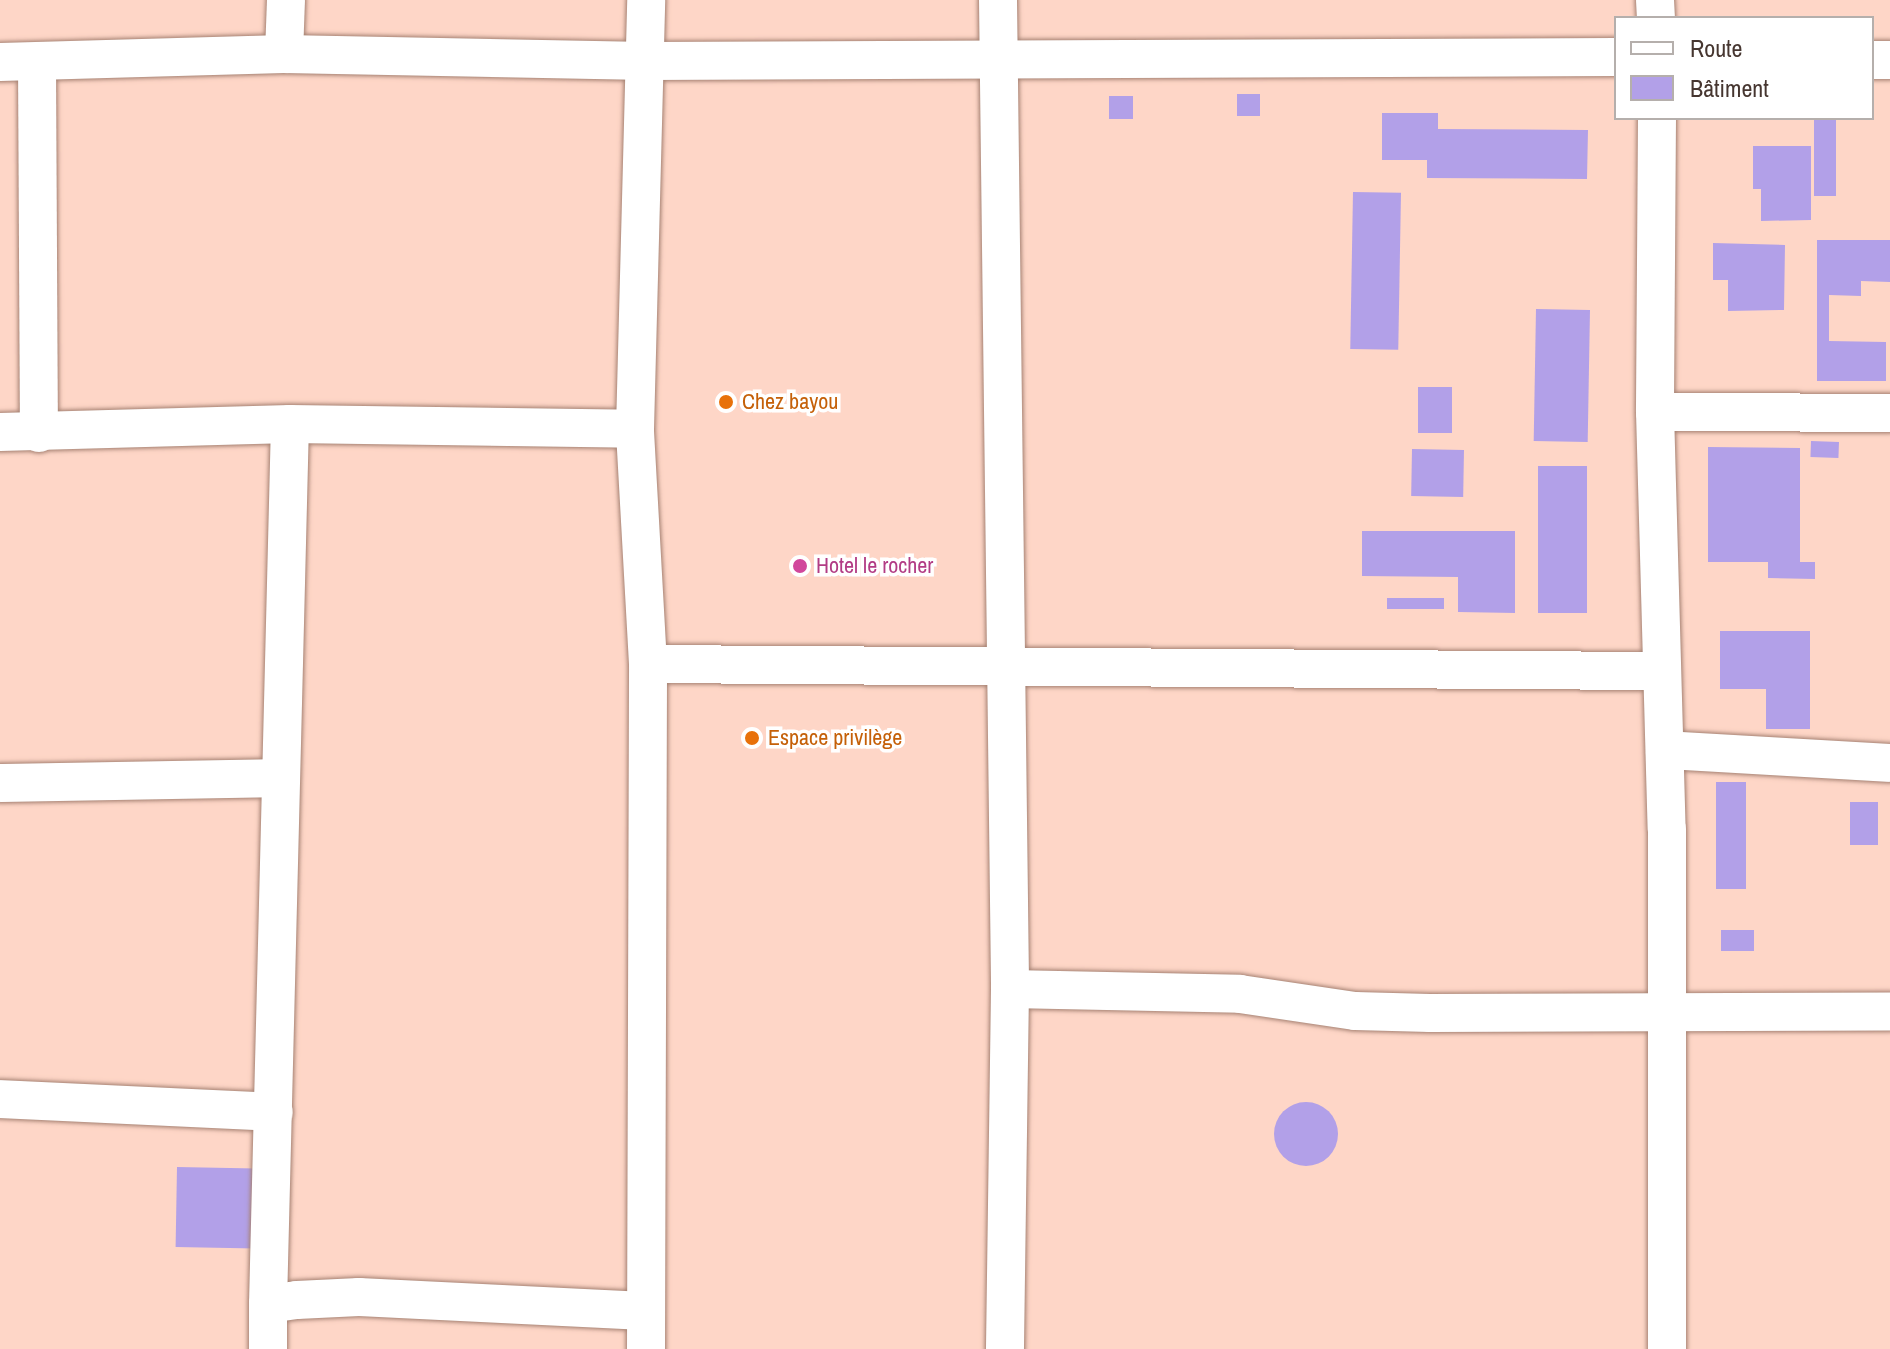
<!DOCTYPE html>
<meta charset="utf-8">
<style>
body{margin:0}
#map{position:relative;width:1890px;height:1349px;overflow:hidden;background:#fed6c7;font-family:"Archivo Narrow",sans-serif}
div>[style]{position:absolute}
.building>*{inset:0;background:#b2a0e8;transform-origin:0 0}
.round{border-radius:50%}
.roads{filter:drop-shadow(0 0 2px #a68273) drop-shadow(0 0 2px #a68273)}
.street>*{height:38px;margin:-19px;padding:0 19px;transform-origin:19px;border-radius:19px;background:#fff}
.dots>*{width:22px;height:22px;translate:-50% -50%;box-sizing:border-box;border:4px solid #fff;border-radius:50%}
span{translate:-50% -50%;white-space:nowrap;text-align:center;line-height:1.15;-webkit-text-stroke:7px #fff;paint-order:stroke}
.food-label{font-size:22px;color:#c56008}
.left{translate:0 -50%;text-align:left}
.hotel-label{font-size:22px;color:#b23c85}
.legend{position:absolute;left:1614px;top:16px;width:260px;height:104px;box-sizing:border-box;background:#fff;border:2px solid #b5afac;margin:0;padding:10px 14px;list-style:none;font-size:24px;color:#463630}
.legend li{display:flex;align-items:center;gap:16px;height:40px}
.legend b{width:40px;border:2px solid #b5afac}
</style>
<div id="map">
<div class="building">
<div style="left:1237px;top:94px;width:23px;height:22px"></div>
<div style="left:1109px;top:96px;width:24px;height:23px"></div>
<div style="clip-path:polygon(1382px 113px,1438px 113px,1438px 129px,1588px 130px,1587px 179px,1427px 178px,1427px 160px,1382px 160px)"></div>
<div style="left:1814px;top:118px;width:22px;height:78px"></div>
<div style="clip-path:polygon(1753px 146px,1811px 146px,1811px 220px,1761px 221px,1761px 189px,1753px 189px)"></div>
<div style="left:1353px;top:192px;width:48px;height:157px;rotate:1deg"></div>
<div style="clip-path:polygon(1817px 240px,1890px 240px,1890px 282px,1861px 281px,1861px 296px,1829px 295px,1829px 341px,1886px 342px,1886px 381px,1817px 381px)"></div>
<div style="clip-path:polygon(1713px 243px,1785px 245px,1784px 310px,1728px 311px,1728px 280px,1713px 280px)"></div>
<div style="left:1536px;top:309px;width:54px;height:132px;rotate:1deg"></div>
<div style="left:1418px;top:387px;width:34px;height:46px"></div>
<div style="left:1811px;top:441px;width:28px;height:16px;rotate:2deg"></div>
<div style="clip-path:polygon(1708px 447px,1800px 448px,1800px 562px,1815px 562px,1815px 579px,1768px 578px,1768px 562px,1708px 562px)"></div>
<div style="left:1412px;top:449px;width:52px;height:47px;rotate:1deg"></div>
<div style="left:1538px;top:466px;width:49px;height:147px"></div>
<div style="clip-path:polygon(1362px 531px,1515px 531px,1515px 613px,1458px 612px,1458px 577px,1362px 576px)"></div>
<div style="left:1387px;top:598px;width:57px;height:11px"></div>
<div style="clip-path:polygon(1720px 631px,1810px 631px,1810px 729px,1766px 729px,1766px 689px,1720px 689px)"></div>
<div style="left:1716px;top:782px;width:30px;height:107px"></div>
<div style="left:1850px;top:802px;width:28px;height:43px"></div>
<div style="left:1721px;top:930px;width:33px;height:21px"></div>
<div class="round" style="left:1274px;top:1102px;width:64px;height:64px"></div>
<div style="left:177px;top:1167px;width:85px;height:80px;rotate:1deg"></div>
</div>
<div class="roads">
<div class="street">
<div style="left:998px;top:0;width:989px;rotate:89.3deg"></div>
<div style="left:1010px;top:989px;width:360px;rotate:90.8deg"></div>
<div style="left:1655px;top:0;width:18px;rotate:87deg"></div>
<div style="left:284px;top:54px;width:54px;rotate:-87.9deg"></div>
<div style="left:1872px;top:60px;width:18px"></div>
<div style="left:0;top:62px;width:284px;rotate:-1.6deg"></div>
<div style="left:284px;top:54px;width:363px;rotate:1.1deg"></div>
<div style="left:647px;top:61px;width:969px;rotate:-0.24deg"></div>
<div style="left:37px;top:62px;width:371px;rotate:89.7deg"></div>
<div style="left:1657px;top:118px;width:294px;rotate:90.4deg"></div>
<div style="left:1655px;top:412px;width:417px;rotate:88.4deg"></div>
<div style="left:1667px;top:829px;width:520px;rotate:90deg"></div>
<div style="left:1655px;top:412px;width:235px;rotate:0.2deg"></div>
<div style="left:0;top:432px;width:290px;rotate:-1.6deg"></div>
<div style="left:290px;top:424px;width:345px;rotate:0.8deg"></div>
<div style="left:648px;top:664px;width:1014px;rotate:0.4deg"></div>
<div style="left:1665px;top:750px;width:225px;rotate:3.3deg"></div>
<div style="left:0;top:783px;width:281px;rotate:-1deg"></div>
<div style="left:1010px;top:989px;width:230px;rotate:1.2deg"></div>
<div style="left:1240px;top:994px;width:116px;rotate:8.4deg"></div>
<div style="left:1355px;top:1011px;width:75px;rotate:1.5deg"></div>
<div style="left:1430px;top:1013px;width:460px;rotate:-0.2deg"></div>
<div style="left:0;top:1099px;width:274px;rotate:2.7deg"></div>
<div style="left:268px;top:1304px;width:880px;rotate:-88.57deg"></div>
<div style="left:268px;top:1349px;width:45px;rotate:-90deg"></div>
<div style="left:268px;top:1304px;width:29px;rotate:-8deg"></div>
<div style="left:297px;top:1300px;width:62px;rotate:-2.8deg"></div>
<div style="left:359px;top:1297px;width:286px;rotate:2.8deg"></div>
<div style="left:646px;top:1349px;width:685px;rotate:-89.83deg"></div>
<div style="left:648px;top:664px;width:235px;rotate:-93.2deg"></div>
<div style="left:635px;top:429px;width:429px;rotate:-88.5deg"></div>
</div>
</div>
<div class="dots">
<div style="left:726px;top:402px;background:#e8710a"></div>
<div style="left:800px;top:566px;background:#d1479c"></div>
<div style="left:752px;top:738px;background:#e8710a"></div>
</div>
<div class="food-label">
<span class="left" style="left:742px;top:402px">Chez bayou</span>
<span class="left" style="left:768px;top:738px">Espace privilège</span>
</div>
<div class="hotel-label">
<span class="left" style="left:816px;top:566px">Hotel le rocher</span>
</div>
<ul class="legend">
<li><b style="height:10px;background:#fff"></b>Route</li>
<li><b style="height:22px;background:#b2a0e8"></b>Bâtiment</li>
</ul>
</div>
